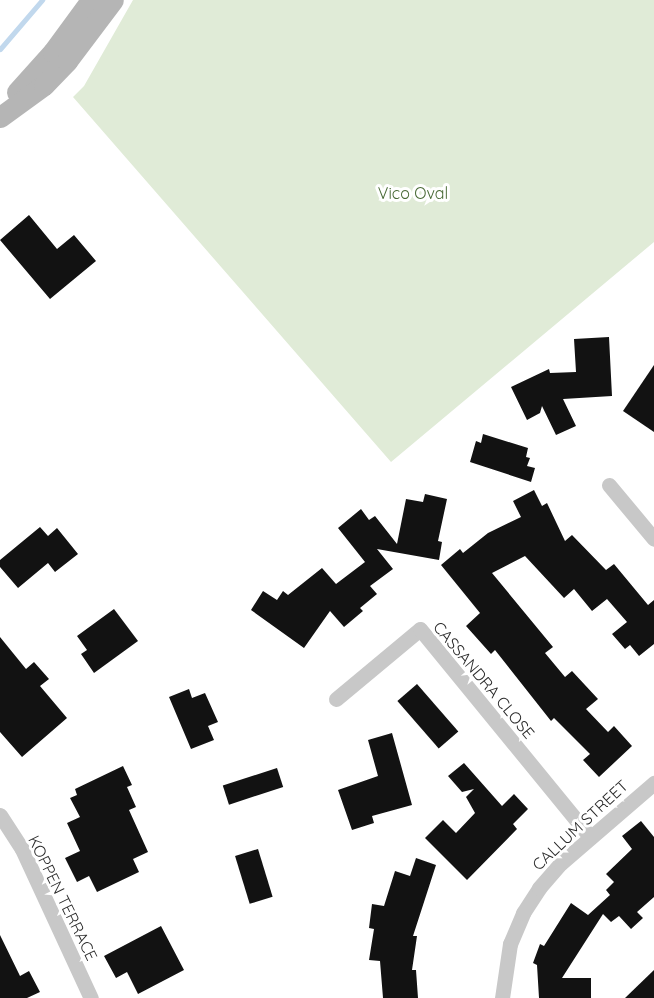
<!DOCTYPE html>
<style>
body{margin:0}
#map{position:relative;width:654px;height:998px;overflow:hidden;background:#fff;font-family:Quicksand,sans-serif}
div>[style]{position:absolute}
.green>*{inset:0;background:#e0ebd7}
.stream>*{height:5px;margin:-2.5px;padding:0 2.5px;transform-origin:2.5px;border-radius:2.5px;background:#c1d8ed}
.building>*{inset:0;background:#121212;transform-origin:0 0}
.street>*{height:15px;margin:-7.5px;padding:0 7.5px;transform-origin:7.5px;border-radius:7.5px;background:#c8c8c8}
.secondary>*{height:21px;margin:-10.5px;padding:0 10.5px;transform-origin:10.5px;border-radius:10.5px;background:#b5b5b5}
span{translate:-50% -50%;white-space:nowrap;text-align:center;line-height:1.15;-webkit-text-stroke:6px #fff;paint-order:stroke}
.park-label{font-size:16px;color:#496a36}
.street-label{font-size:16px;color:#2b2b2b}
</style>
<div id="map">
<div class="green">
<div style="clip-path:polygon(133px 0,654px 0,654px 242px,391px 462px,73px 97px,84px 86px)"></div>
</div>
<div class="stream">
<div style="left:0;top:49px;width:65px;rotate:-49.4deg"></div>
</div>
<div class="building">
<div style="clip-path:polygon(29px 215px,57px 249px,74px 235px,96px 261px,50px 299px,0 240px)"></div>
<div style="clip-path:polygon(609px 337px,612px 396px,563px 399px,576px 426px,556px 435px,542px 406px,540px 413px,527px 420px,511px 387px,549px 369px,550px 373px,576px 372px,574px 339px)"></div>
<div style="clip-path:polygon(654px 365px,654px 432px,623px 411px)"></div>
<div style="clip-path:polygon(483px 434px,528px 448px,526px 457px,530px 458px,527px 466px,535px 468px,531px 482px,470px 462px,476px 441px,481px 443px)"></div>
<div style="clip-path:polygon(534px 490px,542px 506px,547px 503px,565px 541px,572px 535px,606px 570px,614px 564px,648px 605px,654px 600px,654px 644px,639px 656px,630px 645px,625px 649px,612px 634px,627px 622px,607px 599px,592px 611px,574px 589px,564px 598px,525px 556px,492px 573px,553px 647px,545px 653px,565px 677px,572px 671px,598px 699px,586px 709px,608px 732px,614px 726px,632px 746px,599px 777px,583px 760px,590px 754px,554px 718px,551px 721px,495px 650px,491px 654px,466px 626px,480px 613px,441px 565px,460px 549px,463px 553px,488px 533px,521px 517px,513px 501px)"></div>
<div style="clip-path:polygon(425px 494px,447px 499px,438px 541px,442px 542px,439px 560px,377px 549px,393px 569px,370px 586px,377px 594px,360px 608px,363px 611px,344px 627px,330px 611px,304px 648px,251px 610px,263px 591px,277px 600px,283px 591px,288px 595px,322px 568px,336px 584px,365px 562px,338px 528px,361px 509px,369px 520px,375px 516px,397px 544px,406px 499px,423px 502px)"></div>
<div style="clip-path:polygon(40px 527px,48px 536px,57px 528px,78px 554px,55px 572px,48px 563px,18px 588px,0 567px,0 560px)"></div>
<div style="clip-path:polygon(114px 609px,138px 641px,94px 673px,81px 654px,87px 650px,77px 636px)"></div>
<div style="clip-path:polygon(0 637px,26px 669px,34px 662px,49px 679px,40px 686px,67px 718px,22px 757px,0 732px)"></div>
<div style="left:417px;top:684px;width:63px;height:26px;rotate:49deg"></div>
<div style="clip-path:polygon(189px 689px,192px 698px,205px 693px,218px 722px,208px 726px,214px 740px,191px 749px,169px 697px)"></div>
<div style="clip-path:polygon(392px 733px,412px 805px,372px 816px,374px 823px,352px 830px,338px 790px,378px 776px,368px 740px)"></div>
<div style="clip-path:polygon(464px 763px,502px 806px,514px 794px,528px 809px,513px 824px,517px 829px,467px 880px,425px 838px,443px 820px,456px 833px,475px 813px,466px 797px,474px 789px,462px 792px,448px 776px)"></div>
<div style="clip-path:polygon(123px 766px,132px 785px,127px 787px,136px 807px,129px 810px,148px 852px,133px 859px,139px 872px,97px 892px,89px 876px,77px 882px,65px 858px,80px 851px,67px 823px,80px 817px,70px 798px,77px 795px,75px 789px)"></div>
<div style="left:277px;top:768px;width:20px;height:57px;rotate:72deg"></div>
<div style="clip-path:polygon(641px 821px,654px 837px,654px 897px,637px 912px,643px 918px,631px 929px,619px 916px,611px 922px,603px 914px,562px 978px,591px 978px,591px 998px,539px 998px,537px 965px,533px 963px,540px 944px,544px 946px,571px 903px,588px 915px,610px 895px,606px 890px,614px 882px,606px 874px,632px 849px,622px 836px)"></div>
<div style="left:258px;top:849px;width:50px;height:24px;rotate:73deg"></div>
<div style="clip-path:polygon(416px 858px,436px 865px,413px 936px,417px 936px,412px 970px,416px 970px,418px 998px,383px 998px,380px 961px,369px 960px,374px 929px,369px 928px,372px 904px,384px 906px,395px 871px,410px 876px)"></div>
<div style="clip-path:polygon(161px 926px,184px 970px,138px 994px,127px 972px,116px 978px,104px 956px)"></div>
<div style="clip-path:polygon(0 935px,20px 976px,29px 971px,40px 992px,27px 998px,0 998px)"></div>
<div style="clip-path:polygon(654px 970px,654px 998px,625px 998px)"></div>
</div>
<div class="street">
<div style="left:609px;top:485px;width:70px;rotate:50.2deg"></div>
<div style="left:336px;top:699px;width:109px;rotate:-39.8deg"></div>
<div style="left:420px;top:629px;width:269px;rotate:50.7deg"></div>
<div style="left:0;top:815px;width:40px;rotate:57.1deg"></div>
<div style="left:22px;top:849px;width:164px;rotate:65.2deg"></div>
<div style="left:502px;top:998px;width:55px;rotate:-81.6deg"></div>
<div style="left:510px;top:944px;width:34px;rotate:-67deg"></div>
<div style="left:523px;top:913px;width:30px;rotate:-57deg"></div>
<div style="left:539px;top:888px;width:33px;rotate:-49deg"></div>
<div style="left:561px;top:863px;width:123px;rotate:-40.7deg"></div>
</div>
<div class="secondary">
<div style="left:17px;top:92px;width:54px;rotate:-48deg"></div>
<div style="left:53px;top:52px;width:64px;rotate:-53.8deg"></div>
<div style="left:0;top:117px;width:54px;rotate:-36deg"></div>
<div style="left:44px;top:85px;width:33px;rotate:-46deg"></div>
<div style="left:67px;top:61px;width:76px;rotate:-53deg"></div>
</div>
<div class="park-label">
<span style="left:413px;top:193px">Vico Oval</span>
</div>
<div class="street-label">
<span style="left:484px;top:680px;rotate:50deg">CASSANDRA CLOSE</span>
<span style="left:580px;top:825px;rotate:-43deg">CALLUM STREET</span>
<span style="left:63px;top:898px;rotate:64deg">KOPPEN TERRACE</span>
</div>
</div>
